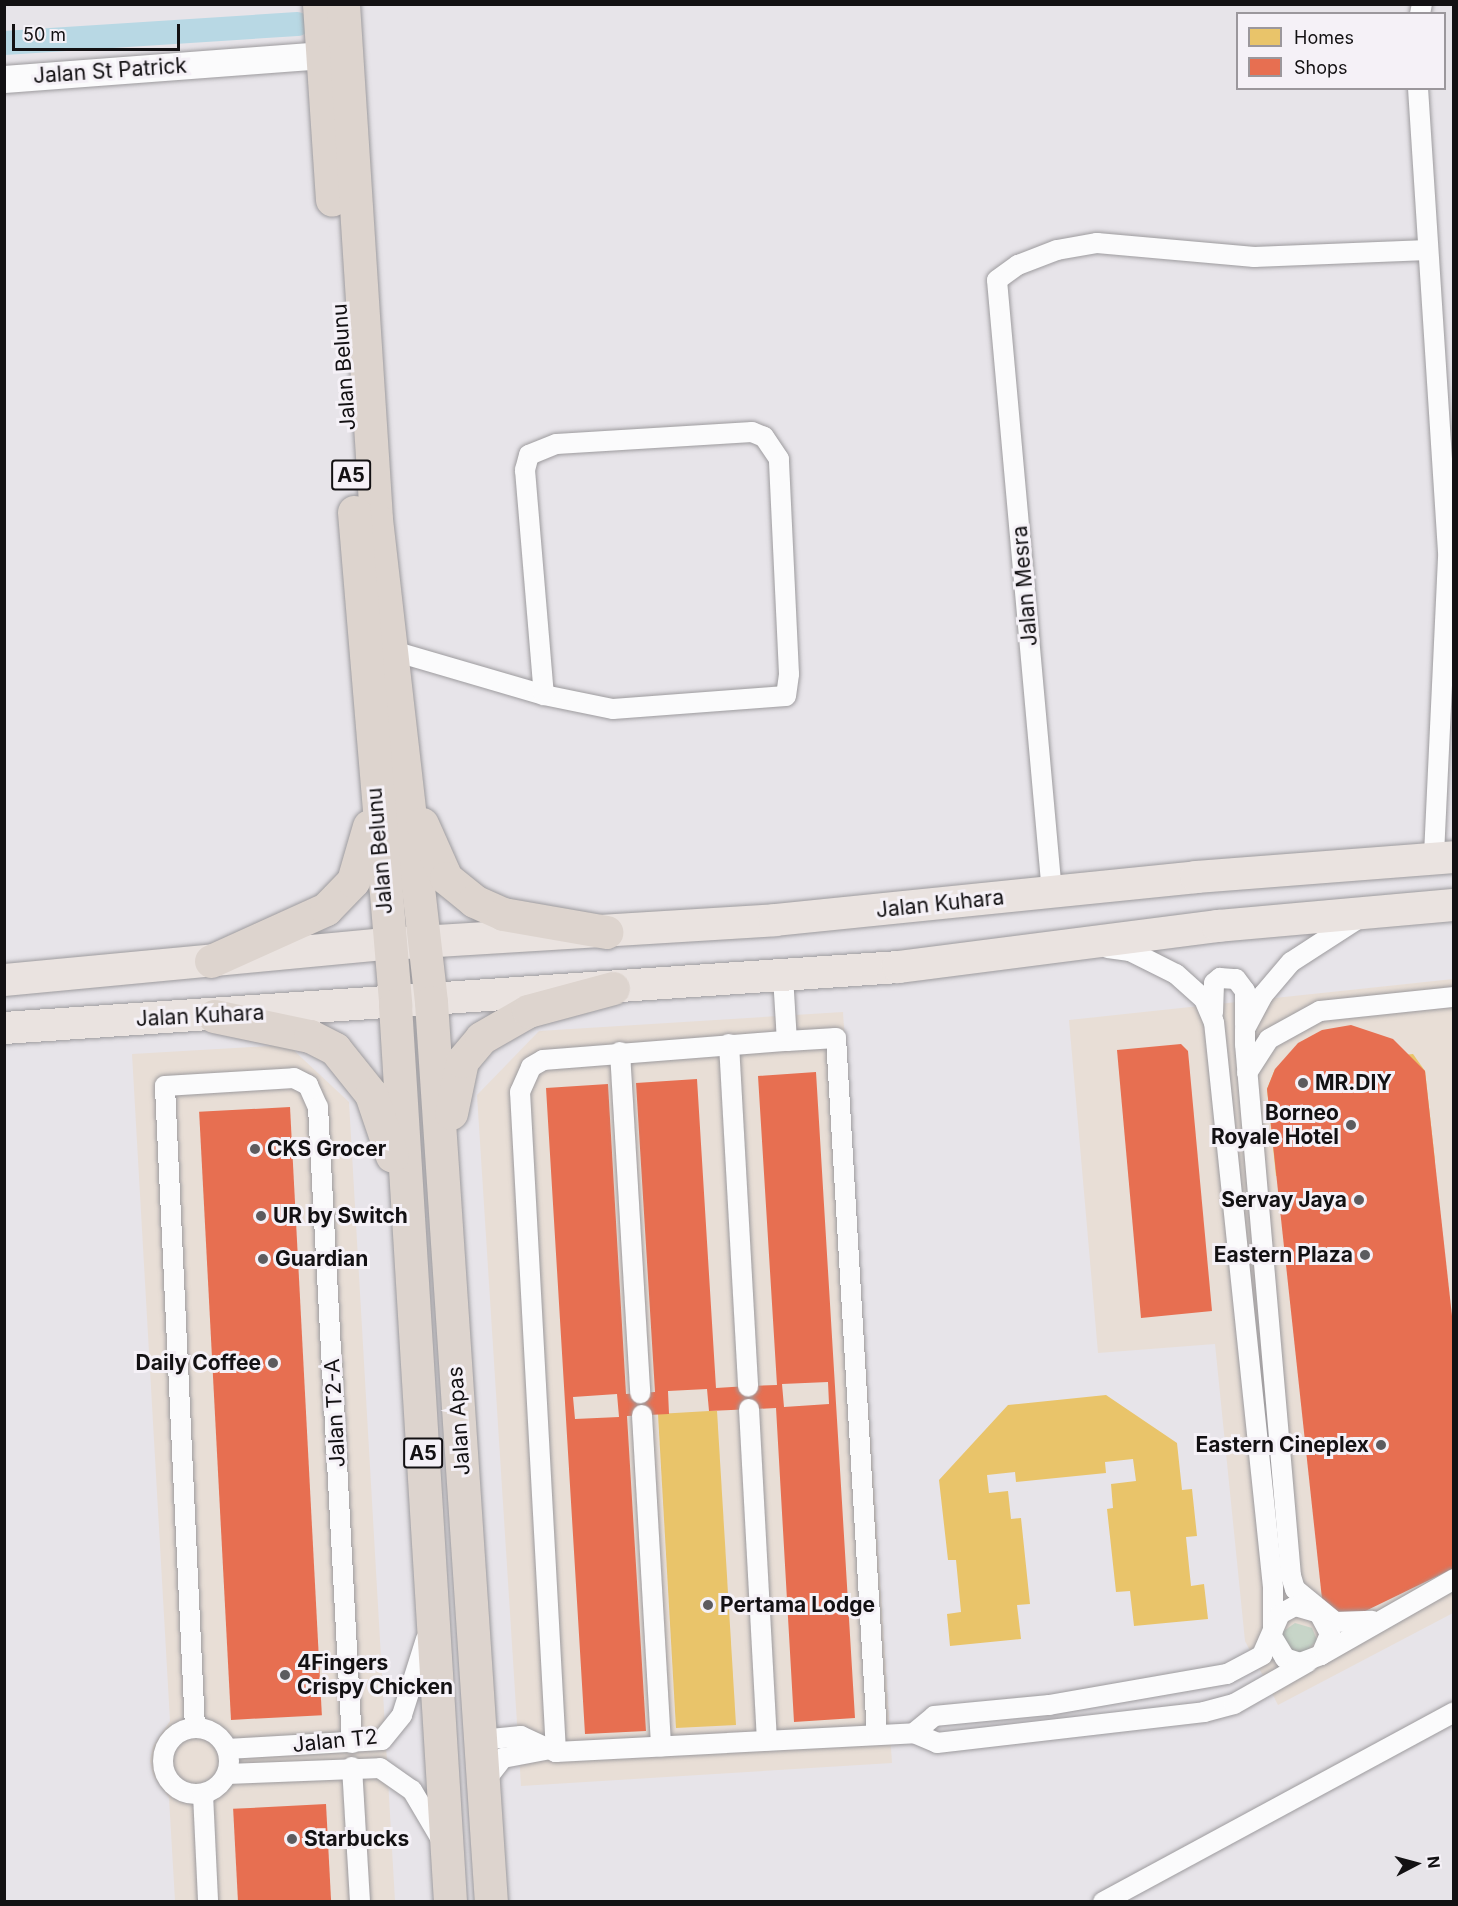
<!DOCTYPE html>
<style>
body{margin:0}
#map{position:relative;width:1458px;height:1906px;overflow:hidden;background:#e7e4e9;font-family:Inter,sans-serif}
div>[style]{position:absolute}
.commercial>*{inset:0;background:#e8ded6}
.green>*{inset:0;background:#c7d5c8}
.homes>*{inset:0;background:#e9c46a}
.shops>*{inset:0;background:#e76f51;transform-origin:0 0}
.canal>*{height:24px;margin:-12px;padding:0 12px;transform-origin:12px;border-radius:12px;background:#b8d8e4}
.roads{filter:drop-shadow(0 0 2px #9d9b9e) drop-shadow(0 0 2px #9d9b9e)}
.street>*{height:20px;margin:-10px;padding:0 10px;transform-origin:10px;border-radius:10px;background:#fbfbfc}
.street>.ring{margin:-10px;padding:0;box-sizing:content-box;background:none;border:20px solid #fbfbfc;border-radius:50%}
.secondary>*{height:27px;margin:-13.5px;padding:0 13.5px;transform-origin:13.5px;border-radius:13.5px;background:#fbfbfc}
.primary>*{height:32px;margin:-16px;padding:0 16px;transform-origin:16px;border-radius:16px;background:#eae3e0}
.highway>*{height:33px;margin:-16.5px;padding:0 16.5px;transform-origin:16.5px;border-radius:16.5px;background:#ddd4ce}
.dots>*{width:16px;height:16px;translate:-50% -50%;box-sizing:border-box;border:3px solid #f5f1f7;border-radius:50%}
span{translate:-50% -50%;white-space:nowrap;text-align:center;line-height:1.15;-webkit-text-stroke:6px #f5f1f7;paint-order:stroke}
.shield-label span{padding:2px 4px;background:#f5f1f7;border:2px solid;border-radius:4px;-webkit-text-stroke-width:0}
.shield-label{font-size:20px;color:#131113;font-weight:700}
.street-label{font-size:21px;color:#131113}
.poi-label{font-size:21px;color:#131113;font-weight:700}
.left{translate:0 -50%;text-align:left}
.right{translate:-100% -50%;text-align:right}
.frame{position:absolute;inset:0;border:6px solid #131113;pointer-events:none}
.legend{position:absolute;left:1236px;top:12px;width:210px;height:78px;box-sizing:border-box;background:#f5f1f7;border:2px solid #9b979c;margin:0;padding:8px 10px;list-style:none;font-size:18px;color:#131113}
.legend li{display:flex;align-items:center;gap:12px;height:30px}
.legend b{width:30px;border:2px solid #9b979c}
.north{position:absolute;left:1386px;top:1834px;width:60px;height:60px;-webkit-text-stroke:4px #f5f1f7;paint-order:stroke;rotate:84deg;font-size:16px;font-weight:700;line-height:24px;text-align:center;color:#131113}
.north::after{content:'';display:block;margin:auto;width:21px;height:27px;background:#131113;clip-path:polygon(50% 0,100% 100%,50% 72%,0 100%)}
.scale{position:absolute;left:12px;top:24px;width:168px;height:27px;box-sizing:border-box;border:3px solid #131113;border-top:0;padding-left:8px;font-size:18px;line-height:21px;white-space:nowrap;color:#131113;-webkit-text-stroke:4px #f5f1f7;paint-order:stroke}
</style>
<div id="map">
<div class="commercial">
<div style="clip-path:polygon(1453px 979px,1453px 1613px,1278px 1705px,1245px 1641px,1215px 1344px,1098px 1353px,1069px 1020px)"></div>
<div style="clip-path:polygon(843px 1012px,892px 1763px,521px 1786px,477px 1095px,539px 1031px)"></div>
<div style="clip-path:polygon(288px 1045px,349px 1102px,395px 1901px,175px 1901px,169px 1798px,153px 1775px,150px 1761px,153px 1746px,170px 1721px,132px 1054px)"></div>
</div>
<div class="green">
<div style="clip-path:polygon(1295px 1623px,1312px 1628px,1317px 1640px,1298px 1661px,1281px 1633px)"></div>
</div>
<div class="homes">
<div style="clip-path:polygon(1413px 1054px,1425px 1071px,1435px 1161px,1276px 1176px,1267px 1089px,1275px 1069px)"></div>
<div style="clip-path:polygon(1106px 1395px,1177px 1443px,1182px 1490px,1192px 1489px,1197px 1536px,1186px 1537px,1191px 1586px,1204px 1584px,1208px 1619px,1134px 1626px,1130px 1591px,1116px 1592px,1107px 1509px,1113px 1508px,1111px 1484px,1136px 1481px,1133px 1459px,1105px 1462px,1106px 1473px,1016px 1482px,1015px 1472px,987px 1475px,989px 1493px,1008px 1491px,1011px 1519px,1021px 1518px,1030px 1604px,1017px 1605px,1021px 1639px,950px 1646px,947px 1614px,961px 1612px,956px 1560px,948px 1560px,939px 1480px,1008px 1405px)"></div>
<div style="clip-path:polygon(709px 1411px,717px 1411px,736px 1725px,676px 1728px,658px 1414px)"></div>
</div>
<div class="shops">
<div style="clip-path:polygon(1351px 1025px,1393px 1039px,1425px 1071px,1454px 1334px,1454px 1568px,1353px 1617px,1323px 1608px,1267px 1089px,1275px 1069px,1298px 1043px,1322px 1030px)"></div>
<div style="clip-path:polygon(1181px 1044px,1188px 1051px,1212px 1311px,1141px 1318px,1117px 1050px)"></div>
<div style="clip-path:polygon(evenodd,816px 1072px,855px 1718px,794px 1722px,776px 1408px,709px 1411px,707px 1389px,668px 1391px,669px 1414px,627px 1416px,646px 1731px,585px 1734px,546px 1088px,608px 1084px,626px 1394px,655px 1392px,636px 1083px,697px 1079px,716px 1388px,748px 1386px,777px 1385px,758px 1076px,816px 1072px,828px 1382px,829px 1404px,784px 1407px,782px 1384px,828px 1382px,816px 1072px,617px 1394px,619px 1417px,575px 1419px,573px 1397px,617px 1394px)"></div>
<div style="left:290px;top:1107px;width:609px;height:91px;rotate:87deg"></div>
<div style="left:326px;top:1804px;width:98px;height:93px;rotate:87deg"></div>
</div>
<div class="canal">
<div style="left:4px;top:43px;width:294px;rotate:-3.7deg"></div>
</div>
<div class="roads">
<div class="street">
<div style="left:1420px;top:14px;width:10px;rotate:-79deg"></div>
<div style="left:1418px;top:88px;width:471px;rotate:86.3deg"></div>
<div style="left:1448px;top:558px;width:301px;rotate:92.7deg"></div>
<div style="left:390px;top:650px;width:160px;rotate:16.3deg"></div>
<div style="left:544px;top:695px;width:70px;rotate:11.5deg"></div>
<div style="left:613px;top:709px;width:173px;rotate:-4.3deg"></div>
<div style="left:786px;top:696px;width:22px;rotate:-82deg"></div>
<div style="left:789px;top:674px;width:215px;rotate:-92.7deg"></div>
<div style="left:779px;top:459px;width:27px;rotate:-124deg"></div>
<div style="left:764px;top:437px;width:13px;rotate:-157deg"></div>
<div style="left:752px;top:432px;width:196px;rotate:176.5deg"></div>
<div style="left:556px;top:444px;width:29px;rotate:158deg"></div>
<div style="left:529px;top:455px;width:16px;rotate:105deg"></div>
<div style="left:525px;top:470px;width:226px;rotate:85.2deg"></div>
<div style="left:1052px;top:893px;width:615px;rotate:-95.13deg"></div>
<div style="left:997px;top:280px;width:26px;rotate:-36deg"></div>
<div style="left:1018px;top:265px;width:42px;rotate:-21deg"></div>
<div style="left:1057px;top:250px;width:41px;rotate:-9.9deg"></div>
<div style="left:1097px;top:243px;width:158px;rotate:5.1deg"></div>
<div style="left:1254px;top:257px;width:174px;rotate:-2.3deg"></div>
<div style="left:1356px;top:920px;width:77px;rotate:147.1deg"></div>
<div style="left:1291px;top:962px;width:43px;rotate:130.3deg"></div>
<div style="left:1263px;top:995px;width:38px;rotate:118deg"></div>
<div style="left:1245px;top:1029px;width:15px;rotate:90deg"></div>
<div style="left:1245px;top:1044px;width:534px;rotate:85.06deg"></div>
<div style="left:1291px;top:1576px;width:14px;rotate:73deg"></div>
<div style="left:1295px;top:1589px;width:52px;rotate:39.5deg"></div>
<div style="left:1335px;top:1622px;width:37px;rotate:-2deg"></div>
<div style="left:1108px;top:948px;width:22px;rotate:8deg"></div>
<div style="left:1130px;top:951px;width:51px;rotate:26.6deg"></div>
<div style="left:1176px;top:974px;width:38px;rotate:42deg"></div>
<div style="left:1204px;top:999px;width:25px;rotate:67deg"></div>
<div style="left:1214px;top:1022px;width:568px;rotate:84.04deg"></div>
<div style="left:1273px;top:1587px;width:43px;rotate:90deg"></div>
<div style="left:783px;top:976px;width:65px;rotate:86.5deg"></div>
<div style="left:1213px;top:1013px;width:30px;rotate:-88deg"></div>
<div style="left:1214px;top:983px;width:8px;rotate:-40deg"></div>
<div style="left:1220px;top:978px;width:16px;rotate:4deg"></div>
<div style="left:1236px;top:979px;width:15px;rotate:53deg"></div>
<div style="left:1245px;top:991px;width:34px;rotate:90deg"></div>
<div style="left:729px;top:1044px;width:343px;rotate:86.8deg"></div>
<div style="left:620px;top:1052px;width:342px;rotate:86.6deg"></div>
<div style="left:1247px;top:1073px;width:40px;rotate:-57.1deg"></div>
<div style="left:1269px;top:1039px;width:58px;rotate:-28.8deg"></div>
<div style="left:1320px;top:1011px;width:135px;rotate:-6deg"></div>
<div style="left:749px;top:1409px;width:332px;rotate:86.9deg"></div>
<div style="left:642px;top:1415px;width:332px;rotate:86.7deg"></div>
<div style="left:1321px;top:1655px;width:153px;rotate:-29.7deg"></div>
<div class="ring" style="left:163px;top:1728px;width:46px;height:46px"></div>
<div style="left:195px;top:1728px;width:643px;rotate:-92.68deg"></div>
<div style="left:165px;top:1086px;width:129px;rotate:-3.5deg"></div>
<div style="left:294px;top:1078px;width:16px;rotate:27deg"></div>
<div style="left:308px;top:1085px;width:24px;rotate:66deg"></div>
<div style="left:318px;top:1107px;width:637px;rotate:86.94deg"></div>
<div style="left:914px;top:1733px;width:26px;rotate:-40deg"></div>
<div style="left:934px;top:1716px;width:116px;rotate:-5.5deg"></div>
<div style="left:1049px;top:1705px;width:181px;rotate:-9.9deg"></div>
<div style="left:1227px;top:1674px;width:40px;rotate:-28deg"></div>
<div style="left:1262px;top:1655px;width:45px;rotate:-66.3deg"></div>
<div style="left:1280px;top:1614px;width:17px;rotate:-28deg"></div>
<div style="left:1295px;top:1606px;width:25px;rotate:16deg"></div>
<div style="left:1319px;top:1613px;width:24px;rotate:62deg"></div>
<div style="left:1330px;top:1634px;width:23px;rotate:113deg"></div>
<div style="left:1321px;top:1655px;width:22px;rotate:159deg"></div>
<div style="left:1300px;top:1663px;width:16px;rotate:-162deg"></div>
<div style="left:1285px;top:1658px;width:23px;rotate:-121deg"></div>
<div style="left:481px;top:1740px;width:40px;rotate:-5.7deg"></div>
<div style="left:521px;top:1736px;width:38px;rotate:25deg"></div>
<div style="left:556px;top:1752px;width:359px;rotate:-3deg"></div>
<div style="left:914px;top:1733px;width:25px;rotate:23deg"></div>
<div style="left:937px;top:1743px;width:269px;rotate:-6.6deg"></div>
<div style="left:1204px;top:1712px;width:31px;rotate:-15deg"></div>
<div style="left:1234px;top:1704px;width:85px;rotate:-29.6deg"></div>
<div style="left:227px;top:1749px;width:155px;rotate:-3.3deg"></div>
<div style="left:382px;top:1740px;width:32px;rotate:-51deg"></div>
<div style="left:402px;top:1715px;width:80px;rotate:-72.5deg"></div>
<div style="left:556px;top:1752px;width:661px;rotate:-93.12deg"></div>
<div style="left:520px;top:1092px;width:27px;rotate:-66deg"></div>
<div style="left:531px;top:1067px;width:14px;rotate:-30deg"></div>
<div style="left:543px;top:1060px;width:245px;rotate:-4.5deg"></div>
<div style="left:787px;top:1041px;width:49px;rotate:-3.5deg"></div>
<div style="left:836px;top:1038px;width:698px;rotate:86.63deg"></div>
<div style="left:352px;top:1767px;width:135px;rotate:86.6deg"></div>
<div style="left:227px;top:1774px;width:153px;rotate:-2.2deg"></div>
<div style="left:380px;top:1768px;width:39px;rotate:35deg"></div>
<div style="left:412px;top:1790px;width:57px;rotate:59.4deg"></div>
<div style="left:484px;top:1782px;width:31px;rotate:-52deg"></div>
<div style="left:503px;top:1758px;width:43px;rotate:-10.8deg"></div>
<div style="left:203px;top:1794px;width:108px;rotate:87.3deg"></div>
<div style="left:1103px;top:1902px;width:399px;rotate:-28.4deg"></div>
</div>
<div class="secondary">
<div style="left:4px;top:79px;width:320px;rotate:-4.3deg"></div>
</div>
<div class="primary">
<div style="left:4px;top:980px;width:386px;rotate:-5.4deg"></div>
<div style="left:388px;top:944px;width:388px;rotate:-3.5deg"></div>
<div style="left:775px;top:920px;width:423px;rotate:-5.8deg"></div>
<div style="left:1196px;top:877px;width:259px;rotate:-4.4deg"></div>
<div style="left:4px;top:1028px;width:896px;rotate:-3.9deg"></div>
<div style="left:898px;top:967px;width:323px;rotate:-7.3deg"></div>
<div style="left:1218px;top:926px;width:237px;rotate:-5.1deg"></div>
</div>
<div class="highway">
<div style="left:319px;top:4px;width:196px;rotate:86.2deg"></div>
<div style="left:343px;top:4px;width:516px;rotate:86.33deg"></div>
<div style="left:376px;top:519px;width:486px;rotate:83.5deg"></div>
<div style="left:431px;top:1002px;width:902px;rotate:86.19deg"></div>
<div style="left:354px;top:512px;width:495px;rotate:85.2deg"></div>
<div style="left:395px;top:1005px;width:899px;rotate:86.49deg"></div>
<div style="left:422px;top:824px;width:59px;rotate:66deg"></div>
<div style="left:446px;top:878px;width:36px;rotate:39deg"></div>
<div style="left:474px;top:901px;width:32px;rotate:24deg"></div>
<div style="left:503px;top:914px;width:105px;rotate:9.9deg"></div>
<div style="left:211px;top:961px;width:126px;rotate:-24.3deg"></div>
<div style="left:326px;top:909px;width:39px;rotate:-46deg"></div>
<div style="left:353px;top:881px;width:57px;rotate:-73.8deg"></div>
<div style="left:214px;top:1016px;width:98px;rotate:11.8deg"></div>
<div style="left:310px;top:1036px;width:28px;rotate:27deg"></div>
<div style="left:335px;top:1049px;width:58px;rotate:51.3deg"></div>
<div style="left:371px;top:1094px;width:65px;rotate:71.3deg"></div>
<div style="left:451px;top:1113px;width:53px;rotate:-78.1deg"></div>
<div style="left:462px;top:1061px;width:30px;rotate:-50deg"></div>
<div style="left:481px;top:1038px;width:54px;rotate:-29.9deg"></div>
<div style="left:528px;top:1011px;width:88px;rotate:-15.1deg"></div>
</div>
</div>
<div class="dots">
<div style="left:1303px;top:1083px;background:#5d5b5e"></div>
<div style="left:1351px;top:1125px;background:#5d5b5e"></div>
<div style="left:255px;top:1149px;background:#5d5b5e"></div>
<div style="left:1359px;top:1200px;background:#5d5b5e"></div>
<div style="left:261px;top:1216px;background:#5d5b5e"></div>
<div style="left:1365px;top:1255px;background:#5d5b5e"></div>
<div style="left:263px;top:1259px;background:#5d5b5e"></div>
<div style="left:273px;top:1363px;background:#5d5b5e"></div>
<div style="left:1381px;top:1445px;background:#5d5b5e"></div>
<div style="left:708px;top:1605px;background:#5d5b5e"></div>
<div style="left:285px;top:1675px;background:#5d5b5e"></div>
<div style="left:292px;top:1839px;background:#5d5b5e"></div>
</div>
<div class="shield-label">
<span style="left:351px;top:475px">A5</span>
<span style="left:423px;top:1453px">A5</span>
</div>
<div class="street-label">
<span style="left:110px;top:71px;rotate:-4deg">Jalan St Patrick</span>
<span style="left:344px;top:367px;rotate:-94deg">Jalan Belunu</span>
<span style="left:1025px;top:586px;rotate:-95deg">Jalan Mesra</span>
<span style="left:380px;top:851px;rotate:-95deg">Jalan Belunu</span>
<span style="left:940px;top:904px;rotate:-6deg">Jalan Kuhara</span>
<span style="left:200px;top:1016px;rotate:-3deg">Jalan Kuhara</span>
<span style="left:335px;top:1413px;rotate:-93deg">Jalan T2-A</span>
<span style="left:459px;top:1421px;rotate:-94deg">Jalan Apas</span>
<span style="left:335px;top:1741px;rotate:-6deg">Jalan T2</span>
</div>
<div class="poi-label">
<span class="left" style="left:1315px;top:1083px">MR.DIY</span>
<span class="right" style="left:1339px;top:1125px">Borneo<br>Royale Hotel</span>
<span class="left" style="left:267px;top:1149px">CKS Grocer</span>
<span class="right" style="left:1347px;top:1200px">Servay Jaya</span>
<span class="left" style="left:273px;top:1216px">UR by Switch</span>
<span class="right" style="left:1353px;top:1255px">Eastern Plaza</span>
<span class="left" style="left:275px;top:1259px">Guardian</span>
<span class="right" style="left:261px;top:1363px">Daily Coffee</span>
<span class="right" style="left:1369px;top:1445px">Eastern Cineplex</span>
<span class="left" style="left:720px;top:1605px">Pertama Lodge</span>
<span class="left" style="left:297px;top:1675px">4Fingers<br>Crispy Chicken</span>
<span class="left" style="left:304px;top:1839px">Starbucks</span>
</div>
<div class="frame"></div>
<ul class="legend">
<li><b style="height:16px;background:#e9c46a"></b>Homes</li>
<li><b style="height:16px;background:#e76f51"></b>Shops</li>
</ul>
<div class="north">N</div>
<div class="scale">50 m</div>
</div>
